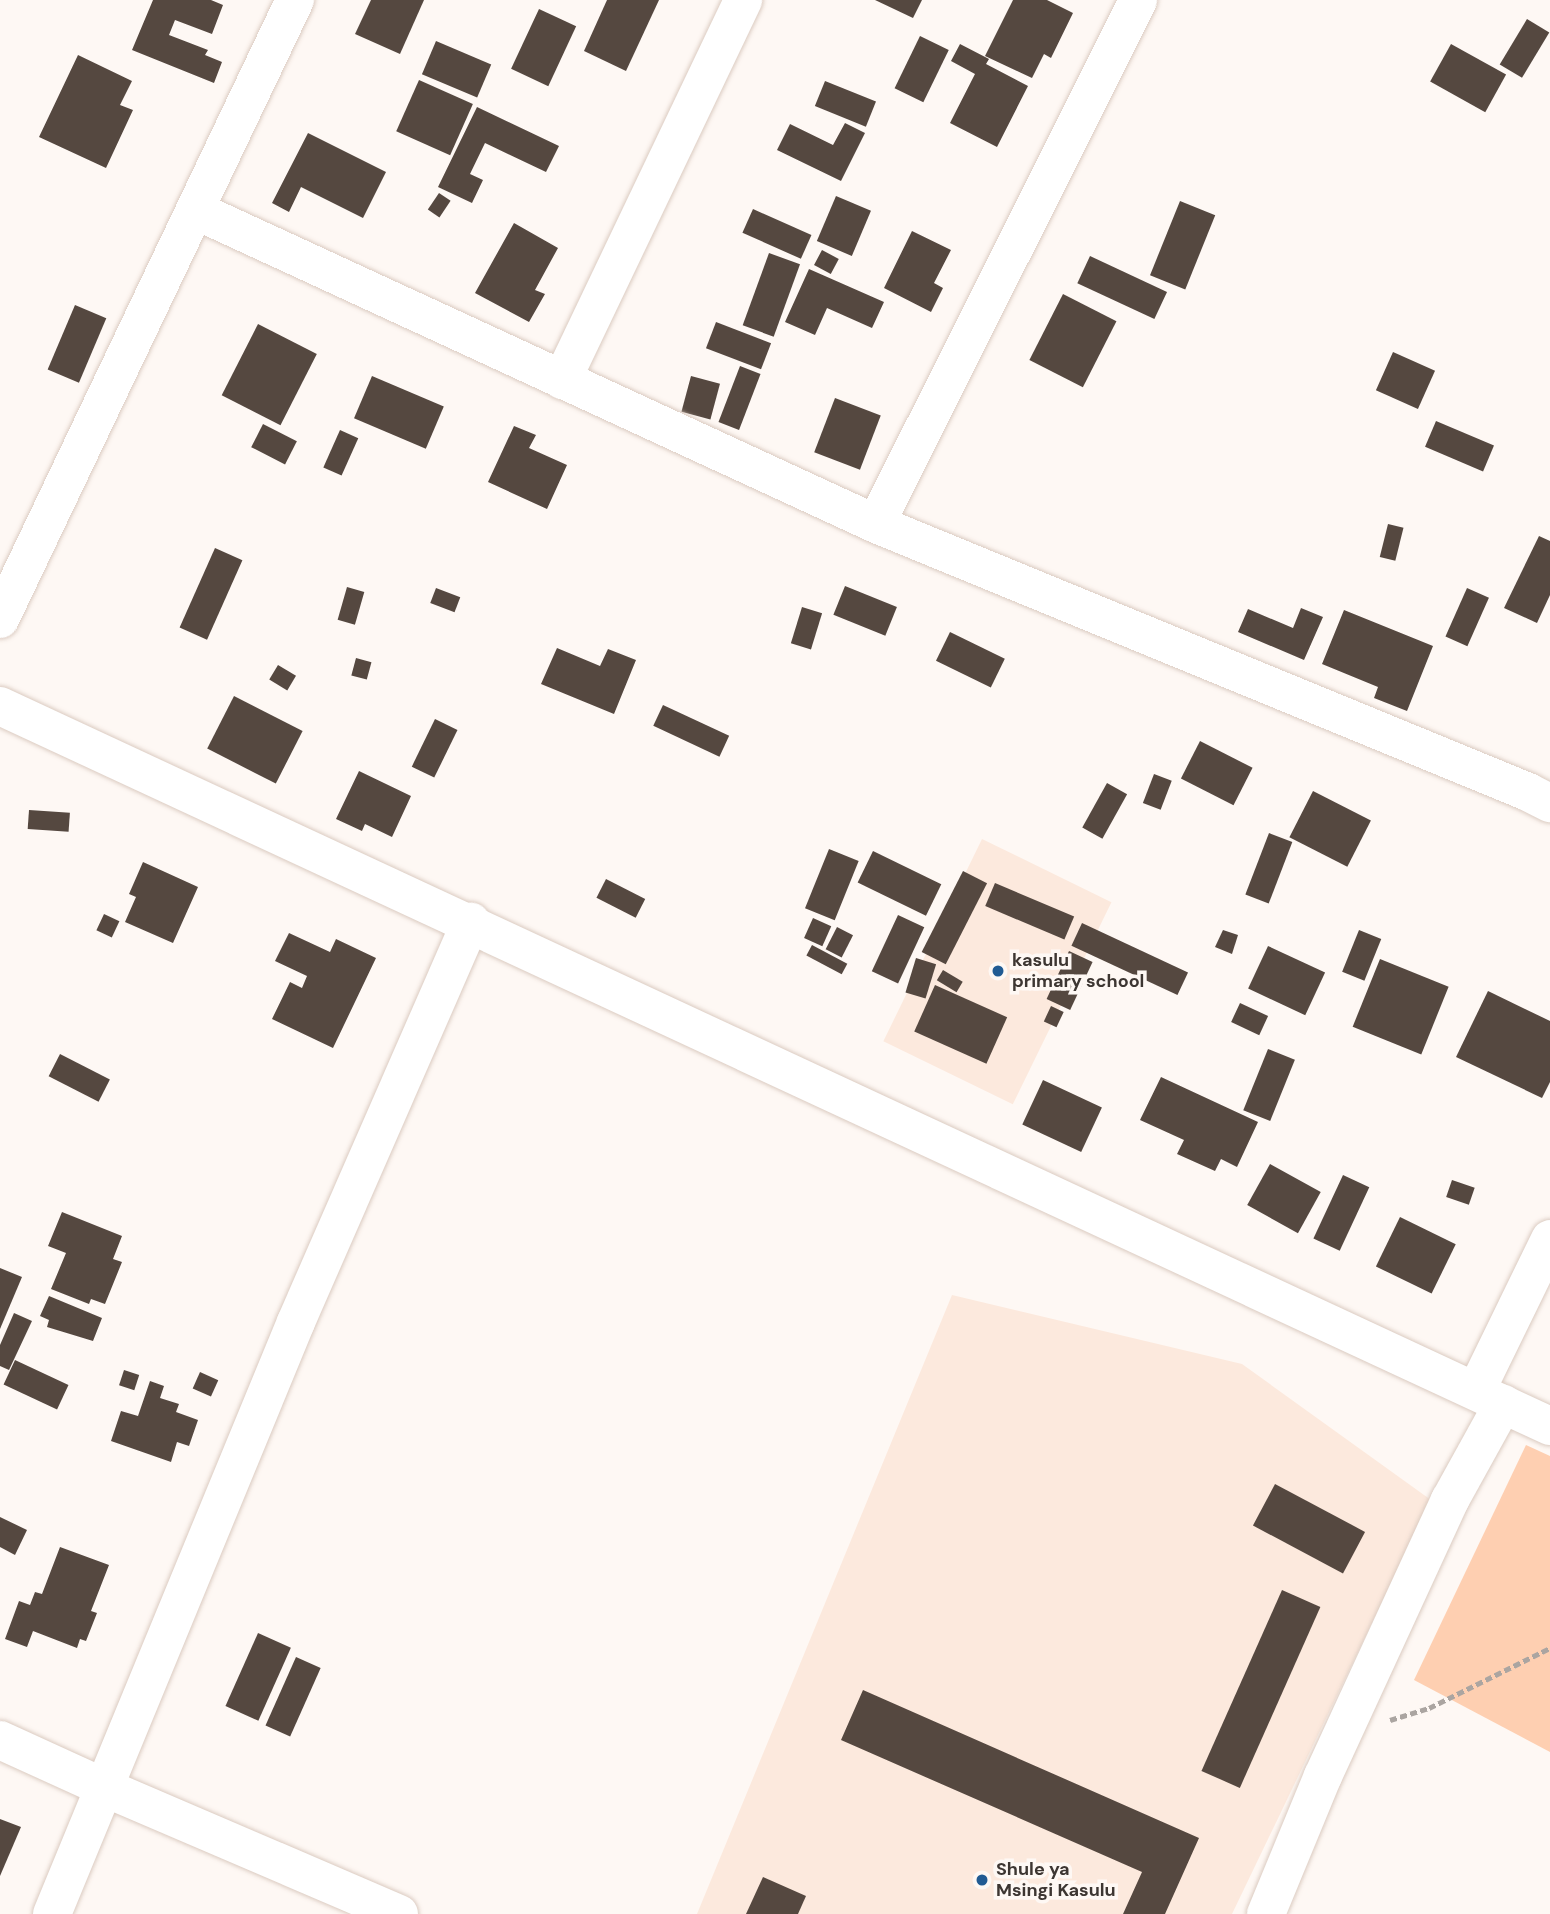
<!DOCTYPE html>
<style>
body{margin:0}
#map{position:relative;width:1550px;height:1914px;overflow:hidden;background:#fef8f4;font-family:"DM Sans",sans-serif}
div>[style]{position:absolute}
.built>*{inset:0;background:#fce9dd;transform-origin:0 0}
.green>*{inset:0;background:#fecfb1}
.building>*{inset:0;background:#554840;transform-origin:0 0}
.path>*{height:4.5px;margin-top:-2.25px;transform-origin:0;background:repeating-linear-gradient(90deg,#aba5a1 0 7px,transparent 0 10.5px)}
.roads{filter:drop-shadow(0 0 2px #dbcbc1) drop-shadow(0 0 2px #dbcbc1)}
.minor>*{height:38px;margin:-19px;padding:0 19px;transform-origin:19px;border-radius:19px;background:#fff}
.dots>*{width:19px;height:19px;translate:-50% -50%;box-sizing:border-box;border:4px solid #fef8f4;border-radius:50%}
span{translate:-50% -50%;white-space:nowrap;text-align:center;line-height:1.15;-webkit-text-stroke:7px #fef8f4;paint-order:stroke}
.poi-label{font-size:18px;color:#3d3632;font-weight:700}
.left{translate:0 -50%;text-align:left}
</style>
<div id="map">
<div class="built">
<div style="left:982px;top:839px;width:144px;height:225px;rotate:26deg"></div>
<div style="clip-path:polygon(952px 1295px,1242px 1364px,1431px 1500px,1232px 1914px,697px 1914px)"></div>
</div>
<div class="green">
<div style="clip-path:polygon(1526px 1445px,1550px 1456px,1550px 1752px,1414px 1680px)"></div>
</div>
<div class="building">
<div style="clip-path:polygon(153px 0,211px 0,223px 5px,212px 34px,175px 20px,169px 35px,208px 50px,205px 55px,222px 62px,214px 83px,132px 50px)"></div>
<div style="clip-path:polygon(371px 0,424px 0,400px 54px,355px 34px)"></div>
<div style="clip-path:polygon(607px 0,659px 0,626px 71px,584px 51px)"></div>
<div style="clip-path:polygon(875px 0,922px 0,913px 18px)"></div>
<div style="clip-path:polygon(1013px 0,1047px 0,1073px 13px,1051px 58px,1044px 54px,1032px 78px,985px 56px)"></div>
<div style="left:539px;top:9px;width:41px;height:66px;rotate:25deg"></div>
<div style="left:1527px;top:19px;width:26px;height:53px;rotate:31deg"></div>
<div style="left:920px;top:36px;width:32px;height:58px;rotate:26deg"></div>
<div style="left:436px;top:41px;width:60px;height:36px;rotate:23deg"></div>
<div style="clip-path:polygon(960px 44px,989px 59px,986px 64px,1028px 86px,997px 147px,950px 123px,975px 74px,951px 61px)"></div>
<div style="left:1451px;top:44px;width:63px;height:43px;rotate:29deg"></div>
<div style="clip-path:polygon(78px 55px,132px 81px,120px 105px,133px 110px,106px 168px,39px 137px)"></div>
<div style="left:419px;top:80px;width:59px;height:56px;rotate:24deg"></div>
<div style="left:825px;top:81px;width:55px;height:27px;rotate:22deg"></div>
<div style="clip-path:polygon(477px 107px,559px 146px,546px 172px,485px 143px,470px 174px,483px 180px,472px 203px,438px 187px)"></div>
<div style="clip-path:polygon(845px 123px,865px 133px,841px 181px,777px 150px,790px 124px,833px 145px)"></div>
<div style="clip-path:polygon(308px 133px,386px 172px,363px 218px,301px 187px,289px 212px,272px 203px)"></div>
<div style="left:439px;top:193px;width:14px;height:20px;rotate:34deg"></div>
<div style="left:836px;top:196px;width:38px;height:49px;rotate:23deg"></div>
<div style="left:1180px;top:201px;width:38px;height:80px;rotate:22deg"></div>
<div style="left:753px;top:209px;width:64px;height:26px;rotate:24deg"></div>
<div style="clip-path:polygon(514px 223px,558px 248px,535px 290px,545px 294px,529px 322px,475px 293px)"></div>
<div style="clip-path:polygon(912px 231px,951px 250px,934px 283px,943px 288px,931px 312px,884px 288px)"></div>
<div style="left:822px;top:250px;width:19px;height:17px;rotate:28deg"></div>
<div style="left:769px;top:253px;width:33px;height:77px;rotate:20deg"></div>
<div style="left:1090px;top:256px;width:85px;height:30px;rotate:25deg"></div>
<div style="clip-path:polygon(809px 269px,884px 302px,872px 328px,827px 308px,815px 335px,785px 322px)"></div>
<div style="left:1063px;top:294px;width:60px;height:74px;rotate:27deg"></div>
<div style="left:75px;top:305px;width:34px;height:70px;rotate:23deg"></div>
<div style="left:716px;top:322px;width:59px;height:28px;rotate:21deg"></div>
<div style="left:258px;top:324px;width:66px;height:80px;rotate:27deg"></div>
<div style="left:1393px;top:352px;width:46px;height:42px;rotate:24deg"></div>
<div style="left:740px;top:366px;width:22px;height:60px;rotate:21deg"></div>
<div style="left:372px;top:376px;width:78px;height:46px;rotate:23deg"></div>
<div style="left:691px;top:376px;width:30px;height:37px;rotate:15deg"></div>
<div style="left:835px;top:398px;width:49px;height:58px;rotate:21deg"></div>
<div style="left:1436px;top:421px;width:63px;height:28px;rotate:23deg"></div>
<div style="left:263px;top:424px;width:38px;height:26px;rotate:27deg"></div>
<div style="clip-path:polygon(514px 426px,536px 435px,529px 448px,567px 465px,547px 509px,488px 482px)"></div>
<div style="left:340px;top:430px;width:20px;height:41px;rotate:24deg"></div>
<div style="left:1388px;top:524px;width:16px;height:34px;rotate:14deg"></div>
<div style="clip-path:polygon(1539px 536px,1550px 541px,1550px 595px,1537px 623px,1504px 608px)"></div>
<div style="left:215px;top:548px;width:30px;height:87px;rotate:24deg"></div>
<div style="left:845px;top:586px;width:56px;height:31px;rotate:22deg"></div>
<div style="left:347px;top:587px;width:18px;height:34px;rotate:16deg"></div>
<div style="left:436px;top:588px;width:26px;height:16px;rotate:21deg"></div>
<div style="left:1467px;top:588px;width:24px;height:53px;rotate:24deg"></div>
<div style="left:802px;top:607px;width:21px;height:38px;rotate:17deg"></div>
<div style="clip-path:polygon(1301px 608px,1323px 617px,1304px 660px,1238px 632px,1248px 609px,1293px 628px)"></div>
<div style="clip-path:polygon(1344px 610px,1433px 646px,1407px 711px,1374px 698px,1378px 687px,1322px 664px)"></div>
<div style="left:950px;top:632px;width:61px;height:32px;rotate:26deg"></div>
<div style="clip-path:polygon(557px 648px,600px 666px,608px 649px,636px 660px,614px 714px,541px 684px)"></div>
<div style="left:356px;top:658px;width:16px;height:18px;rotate:15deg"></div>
<div style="left:278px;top:665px;width:21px;height:17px;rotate:31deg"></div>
<div style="left:234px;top:696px;width:77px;height:59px;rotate:27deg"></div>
<div style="left:663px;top:705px;width:73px;height:23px;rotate:25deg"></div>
<div style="left:435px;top:719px;width:25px;height:53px;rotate:26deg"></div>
<div style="left:1200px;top:741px;width:59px;height:42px;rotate:27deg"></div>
<div style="clip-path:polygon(359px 771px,411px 796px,392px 837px,365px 824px,362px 831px,336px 819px)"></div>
<div style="left:1154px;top:774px;width:19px;height:31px;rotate:21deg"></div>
<div style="left:1107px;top:783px;width:23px;height:51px;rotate:29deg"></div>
<div style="left:1313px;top:791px;width:65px;height:52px;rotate:27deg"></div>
<div style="left:29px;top:810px;width:41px;height:19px;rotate:4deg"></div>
<div style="left:1269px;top:833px;width:25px;height:66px;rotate:21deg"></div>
<div style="left:829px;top:849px;width:32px;height:64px;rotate:22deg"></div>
<div style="left:873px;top:851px;width:76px;height:35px;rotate:26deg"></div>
<div style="clip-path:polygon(143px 862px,198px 887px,173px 943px,125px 922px,136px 897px,129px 894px)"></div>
<div style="left:963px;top:871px;width:27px;height:91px;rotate:27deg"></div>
<div style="left:606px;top:879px;width:44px;height:21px;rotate:27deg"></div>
<div style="left:995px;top:883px;width:86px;height:25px;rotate:23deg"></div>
<div style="left:104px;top:914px;width:17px;height:18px;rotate:25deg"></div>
<div style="left:898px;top:915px;width:29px;height:62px;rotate:25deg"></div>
<div style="left:813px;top:918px;width:20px;height:22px;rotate:24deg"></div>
<div style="left:1082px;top:923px;width:117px;height:25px;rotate:25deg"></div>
<div style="left:837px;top:927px;width:18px;height:25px;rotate:27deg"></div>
<div style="clip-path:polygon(1223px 930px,1238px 935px,1232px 954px,1215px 947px)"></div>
<div style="left:1359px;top:930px;width:24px;height:45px;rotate:22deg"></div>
<div style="clip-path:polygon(289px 933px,330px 952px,336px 939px,376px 958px,333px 1048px,272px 1019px,290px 982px,302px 988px,307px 976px,275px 961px)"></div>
<div style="left:812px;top:945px;width:40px;height:12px;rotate:28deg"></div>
<div style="left:1268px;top:946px;width:63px;height:47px;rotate:25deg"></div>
<div style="left:1069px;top:951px;width:26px;height:53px;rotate:25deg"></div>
<div style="left:916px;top:958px;width:21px;height:36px;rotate:17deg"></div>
<div style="left:1380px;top:959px;width:74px;height:73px;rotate:22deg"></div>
<div style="left:943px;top:970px;width:23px;height:12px;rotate:31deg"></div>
<div style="left:935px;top:985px;width:79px;height:51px;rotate:24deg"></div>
<div style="clip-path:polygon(1488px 991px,1550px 1021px,1550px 1082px,1542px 1098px,1456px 1057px)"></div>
<div style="left:1240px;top:1003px;width:31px;height:21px;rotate:25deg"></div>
<div style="left:1051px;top:1006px;width:14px;height:17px;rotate:25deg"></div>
<div style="left:1268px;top:1049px;width:29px;height:66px;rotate:22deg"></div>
<div style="left:60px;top:1054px;width:56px;height:25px;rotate:27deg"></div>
<div style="clip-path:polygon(1161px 1077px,1258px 1122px,1237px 1167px,1221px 1159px,1215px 1171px,1177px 1154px,1184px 1140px,1140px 1120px)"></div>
<div style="left:1043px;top:1080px;width:65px;height:49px;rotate:25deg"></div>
<div style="left:1270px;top:1164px;width:58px;height:47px;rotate:29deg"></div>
<div style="left:1343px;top:1175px;width:29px;height:70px;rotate:25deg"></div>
<div style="left:1452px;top:1180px;width:24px;height:18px;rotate:19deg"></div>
<div style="clip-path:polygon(62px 1212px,122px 1236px,113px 1259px,122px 1262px,105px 1304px,91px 1299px,89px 1304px,51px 1289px,66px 1253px,48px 1246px)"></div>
<div style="left:1400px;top:1217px;width:62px;height:55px;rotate:26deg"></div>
<div style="clip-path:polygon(0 1268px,22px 1277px,0 1329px)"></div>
<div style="clip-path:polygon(49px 1296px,102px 1318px,93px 1341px,47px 1327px,49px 1320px,40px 1316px)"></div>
<div style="clip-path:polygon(14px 1313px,32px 1321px,9px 1370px,0 1366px,0 1345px)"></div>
<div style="left:15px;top:1360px;width:59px;height:27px;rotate:25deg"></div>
<div style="left:124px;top:1370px;width:16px;height:16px;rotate:18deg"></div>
<div style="left:200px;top:1372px;width:20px;height:18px;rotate:24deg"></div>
<div style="clip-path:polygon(150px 1381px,164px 1386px,160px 1398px,179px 1404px,176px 1412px,198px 1420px,189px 1446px,177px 1442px,171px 1462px,111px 1441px,121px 1411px,138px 1416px)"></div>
<div style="left:1275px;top:1484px;width:102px;height:47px;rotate:28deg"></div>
<div style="clip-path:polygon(0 1517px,27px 1530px,15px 1555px,0 1547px)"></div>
<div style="clip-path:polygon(60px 1547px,109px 1565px,91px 1611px,97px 1613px,86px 1641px,80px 1639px,77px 1648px,33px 1631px,27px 1647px,5px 1639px,19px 1601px,30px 1605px,35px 1592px,42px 1594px)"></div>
<div style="left:1282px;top:1590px;width:42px;height:198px;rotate:24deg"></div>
<div style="left:258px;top:1633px;width:36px;height:80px;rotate:24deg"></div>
<div style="left:296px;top:1657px;width:27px;height:75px;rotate:24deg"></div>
<div style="clip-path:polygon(863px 1690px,1199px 1838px,1165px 1914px,1123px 1914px,1142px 1872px,841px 1740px)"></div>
<div style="clip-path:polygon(0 1819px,21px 1827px,0 1876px)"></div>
<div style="clip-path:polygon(763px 1877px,806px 1896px,798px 1914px,746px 1914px)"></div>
</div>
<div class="path">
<div style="left:1390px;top:1720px;width:41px;rotate:-17.1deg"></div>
<div style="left:1429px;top:1708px;width:135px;rotate:-26.4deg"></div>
</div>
<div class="roads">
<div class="minor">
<div style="left:195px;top:210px;width:750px;rotate:24.75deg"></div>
<div style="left:876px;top:524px;width:705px;rotate:22.34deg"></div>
<div style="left:1528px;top:792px;width:25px;rotate:27deg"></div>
<div style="left:562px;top:380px;width:421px;rotate:-64.5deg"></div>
<div style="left:876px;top:524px;width:586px;rotate:-63.43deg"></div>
<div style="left:0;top:619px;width:686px;rotate:-64.52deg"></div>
<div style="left:0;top:706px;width:1709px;rotate:24.92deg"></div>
<div style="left:1476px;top:1391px;width:169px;rotate:-64deg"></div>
<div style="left:0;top:1740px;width:113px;rotate:24.5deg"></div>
<div style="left:103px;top:1787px;width:322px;rotate:23.2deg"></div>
<div style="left:52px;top:1914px;width:640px;rotate:-67.6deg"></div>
<div style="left:296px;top:1322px;width:437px;rotate:-66.4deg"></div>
<div style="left:1266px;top:1914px;width:149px;rotate:-67.6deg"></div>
<div style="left:1323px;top:1776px;width:304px;rotate:-65.3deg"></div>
<div style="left:1450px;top:1500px;width:110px;rotate:-61.1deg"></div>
</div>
</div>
<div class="dots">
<div style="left:998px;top:971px;background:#215b93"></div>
<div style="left:982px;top:1880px;background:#215b93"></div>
</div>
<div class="poi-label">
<span class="left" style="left:1012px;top:971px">kasulu<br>primary school</span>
<span class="left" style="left:996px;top:1880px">Shule ya<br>Msingi Kasulu</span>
</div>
</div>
